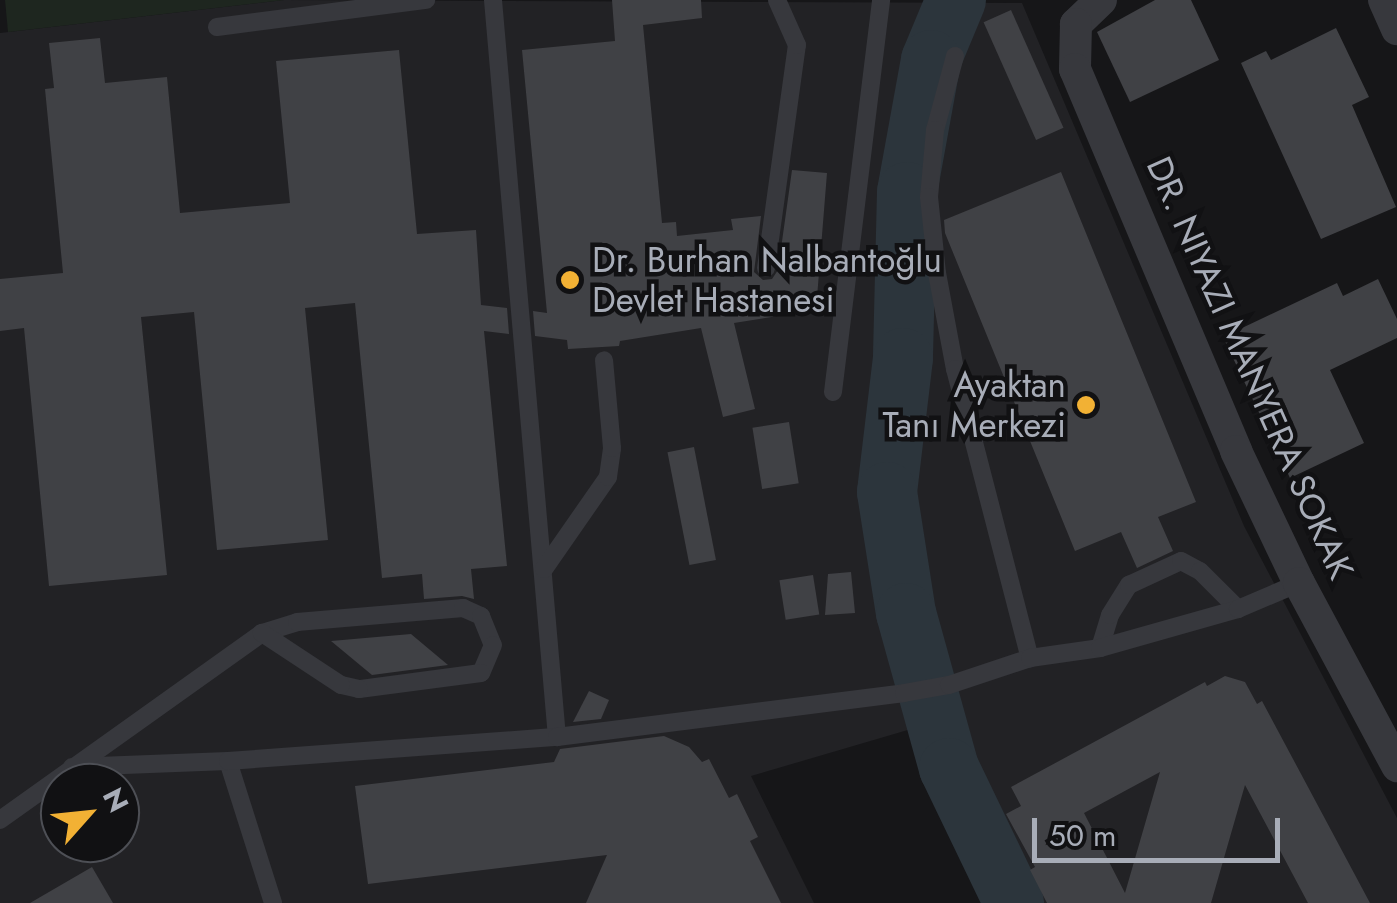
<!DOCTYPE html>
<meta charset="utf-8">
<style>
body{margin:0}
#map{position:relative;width:1397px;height:903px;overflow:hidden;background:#161618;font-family:Jost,sans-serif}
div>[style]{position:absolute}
.built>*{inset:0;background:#222225}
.green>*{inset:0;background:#1e261f}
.river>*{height:60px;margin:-30px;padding:0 30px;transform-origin:30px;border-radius:30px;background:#2c353c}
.building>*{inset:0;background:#404145;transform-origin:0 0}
.lane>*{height:18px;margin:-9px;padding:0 9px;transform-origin:9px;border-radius:9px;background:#37383d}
.street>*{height:32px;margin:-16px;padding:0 16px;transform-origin:16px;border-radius:16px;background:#37383d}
.dots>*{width:28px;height:28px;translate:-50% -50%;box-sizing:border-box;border:5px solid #111113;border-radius:50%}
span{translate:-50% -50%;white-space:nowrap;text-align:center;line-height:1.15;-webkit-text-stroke:9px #111113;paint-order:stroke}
.poi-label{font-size:35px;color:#a8adb8}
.left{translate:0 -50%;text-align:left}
.right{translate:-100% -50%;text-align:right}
.street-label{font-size:35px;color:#a8adb8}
.north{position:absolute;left:40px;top:763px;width:100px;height:100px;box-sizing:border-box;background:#111113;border:2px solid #4d4f55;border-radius:50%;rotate:63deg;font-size:28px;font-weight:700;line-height:40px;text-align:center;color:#a8adb8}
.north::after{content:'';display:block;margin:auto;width:35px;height:45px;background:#f2b134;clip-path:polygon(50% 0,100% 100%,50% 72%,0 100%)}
.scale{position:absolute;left:1032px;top:818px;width:248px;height:45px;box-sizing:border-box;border:5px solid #a8adb8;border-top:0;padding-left:12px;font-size:30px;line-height:35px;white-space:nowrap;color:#a8adb8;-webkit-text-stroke:8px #111113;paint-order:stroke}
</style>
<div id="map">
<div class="built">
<div style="clip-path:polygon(evenodd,284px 0,1022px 3px,1244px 526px,1397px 818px,1397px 903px,1001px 903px,918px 727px,751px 776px,814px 903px,0 903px,0 33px,284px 0,60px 783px,120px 783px,120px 843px,60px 843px,60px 783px)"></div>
</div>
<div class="green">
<div style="clip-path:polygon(5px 0,284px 0,8px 32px)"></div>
</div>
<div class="river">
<div style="left:956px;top:0;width:65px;rotate:112.6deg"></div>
<div style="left:931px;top:60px;width:134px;rotate:100.3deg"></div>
<div style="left:907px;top:192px;width:166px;rotate:91.4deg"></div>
<div style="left:903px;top:358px;width:135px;rotate:96.8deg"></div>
<div style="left:887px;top:492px;width:122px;rotate:81.1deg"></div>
<div style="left:906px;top:613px;width:161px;rotate:74.5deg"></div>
<div style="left:949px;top:768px;width:150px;rotate:64.3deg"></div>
</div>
<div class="building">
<div style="clip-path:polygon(612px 0,701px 0,702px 18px,643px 25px,662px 223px,676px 222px,677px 236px,733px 230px,731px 219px,761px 216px,754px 272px,763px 280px,772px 279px,778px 270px,792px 170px,827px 173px,816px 310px,734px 323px,755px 409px,723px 417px,701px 328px,620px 341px,619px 346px,568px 349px,567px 340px,535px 336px,533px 311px,547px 313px,522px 50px,615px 41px)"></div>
<div style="clip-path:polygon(1155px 0,1191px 0,1219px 60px,1130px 102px,1097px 32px)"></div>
<div style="left:1011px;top:10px;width:129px;height:30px;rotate:66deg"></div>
<div style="clip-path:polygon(1336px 28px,1369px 97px,1352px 105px,1396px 207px,1321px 239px,1241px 63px,1266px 51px,1271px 60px)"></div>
<div style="clip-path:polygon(100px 38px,105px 83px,167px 77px,180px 213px,290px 203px,276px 61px,399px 50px,417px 234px,476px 230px,481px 305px,507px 308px,509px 334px,484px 331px,507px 566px,471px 569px,474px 599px,462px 596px,424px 599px,422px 574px,382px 578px,355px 303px,305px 308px,328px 540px,217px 550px,194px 312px,141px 317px,167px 575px,49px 586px,24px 328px,0 331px,0 279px,63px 273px,45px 89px,54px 88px,49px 43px)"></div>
<div style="clip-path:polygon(1061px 172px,1196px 502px,1158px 517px,1173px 551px,1137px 568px,1121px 532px,1075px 551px,945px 233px,944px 220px)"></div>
<div style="clip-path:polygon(1378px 279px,1397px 319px,1397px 338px,1330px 370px,1364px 443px,1290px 478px,1223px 337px,1337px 283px,1343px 296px)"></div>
<div style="left:789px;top:422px;width:62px;height:37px;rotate:81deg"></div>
<div style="left:694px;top:447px;width:115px;height:27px;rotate:79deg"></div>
<div style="clip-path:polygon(851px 572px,855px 613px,825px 615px,828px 574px)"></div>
<div style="left:813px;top:575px;width:40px;height:34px;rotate:81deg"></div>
<div style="clip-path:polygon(411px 634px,448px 665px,372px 675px,331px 641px)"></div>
<div style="clip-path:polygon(evenodd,1225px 676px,1245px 682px,1257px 704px,1262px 701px,1370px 903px,1308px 903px,1245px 785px,1211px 903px,1047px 903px,1030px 870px,1035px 867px,1006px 814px,1021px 806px,1011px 787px,1205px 682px,1207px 686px,1225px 676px,1160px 772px,1125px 893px,1084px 813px,1160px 772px)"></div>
<div style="clip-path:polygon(589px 691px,609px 700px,601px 719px,573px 722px)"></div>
<div style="clip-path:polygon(664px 736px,689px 747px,702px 762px,709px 759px,729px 798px,737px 794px,758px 837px,750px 841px,781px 903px,586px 903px,607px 855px,368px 884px,355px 786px,554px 762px,560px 749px)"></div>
<div style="clip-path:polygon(92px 867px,113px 903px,30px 903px)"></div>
</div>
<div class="lane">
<div style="left:493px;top:0;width:740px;rotate:85.04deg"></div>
<div style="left:217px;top:27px;width:211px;rotate:-7.4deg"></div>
<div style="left:955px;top:56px;width:77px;rotate:105.1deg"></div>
<div style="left:935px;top:130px;width:67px;rotate:95.1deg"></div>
<div style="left:929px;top:197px;width:76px;rotate:84deg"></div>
<div style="left:937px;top:273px;width:98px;rotate:79.4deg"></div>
<div style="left:955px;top:369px;width:299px;rotate:75.5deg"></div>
<div style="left:766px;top:268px;width:225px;rotate:-82.1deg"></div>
<div style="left:797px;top:45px;width:49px;rotate:-114deg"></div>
<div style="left:833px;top:392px;width:395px;rotate:-83deg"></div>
<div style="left:544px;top:569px;width:112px;rotate:-55.2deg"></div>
<div style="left:608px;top:477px;width:29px;rotate:-82deg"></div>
<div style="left:612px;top:448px;width:88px;rotate:-95.2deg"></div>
<div style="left:1100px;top:648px;width:34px;rotate:-73deg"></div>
<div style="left:1110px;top:615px;width:36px;rotate:-58deg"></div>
<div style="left:1129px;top:585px;width:57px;rotate:-24.8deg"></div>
<div style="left:1181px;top:561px;width:21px;rotate:28deg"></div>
<div style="left:1200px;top:571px;width:54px;rotate:45deg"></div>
<div style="left:228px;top:761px;width:149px;rotate:72.4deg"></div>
<div style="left:72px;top:767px;width:156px;rotate:-2.2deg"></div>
<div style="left:228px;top:761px;width:330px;rotate:-4.2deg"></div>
<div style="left:557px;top:737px;width:350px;rotate:-7.2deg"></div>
<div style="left:904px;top:693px;width:46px;rotate:-10.1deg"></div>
<div style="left:949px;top:685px;width:85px;rotate:-18.4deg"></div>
<div style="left:1030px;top:658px;width:71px;rotate:-8.1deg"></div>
<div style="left:1100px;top:648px;width:143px;rotate:-15.8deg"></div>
<div style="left:1238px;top:609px;width:66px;rotate:-23.1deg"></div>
<div style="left:0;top:820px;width:322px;rotate:-35.5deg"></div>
<div style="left:262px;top:633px;width:37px;rotate:-17deg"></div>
<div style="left:297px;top:622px;width:167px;rotate:-4.8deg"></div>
<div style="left:463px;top:608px;width:20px;rotate:24deg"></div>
<div style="left:481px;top:616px;width:31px;rotate:68deg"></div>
<div style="left:493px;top:645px;width:30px;rotate:113deg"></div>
<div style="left:481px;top:673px;width:123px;rotate:172.5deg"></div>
<div style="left:359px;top:689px;width:18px;rotate:-167deg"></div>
<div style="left:341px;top:685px;width:95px;rotate:-146.6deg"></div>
</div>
<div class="street">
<div style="left:1101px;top:0;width:35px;rotate:136deg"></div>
<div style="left:1076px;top:24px;width:45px;rotate:91.3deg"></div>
<div style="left:1075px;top:69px;width:415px;rotate:67.1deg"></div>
<div style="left:1236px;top:451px;width:146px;rotate:64.5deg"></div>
<div style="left:1299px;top:583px;width:208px;rotate:61.8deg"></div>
<div style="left:1384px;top:0;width:32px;rotate:66deg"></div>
</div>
<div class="dots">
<div style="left:570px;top:280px;background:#f2b134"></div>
<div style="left:1086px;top:405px;background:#f2b134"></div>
</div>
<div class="poi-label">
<span class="left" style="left:592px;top:280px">Dr. Burhan Nalbantoğlu<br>Devlet Hastanesi</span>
<span class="right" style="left:1066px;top:405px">Ayaktan<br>Tanı Merkezi</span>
</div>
<div class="street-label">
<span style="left:1250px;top:368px;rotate:66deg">DR. NIYAZI MANYERA SOKAK</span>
</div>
<div class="north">N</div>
<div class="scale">50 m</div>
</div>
